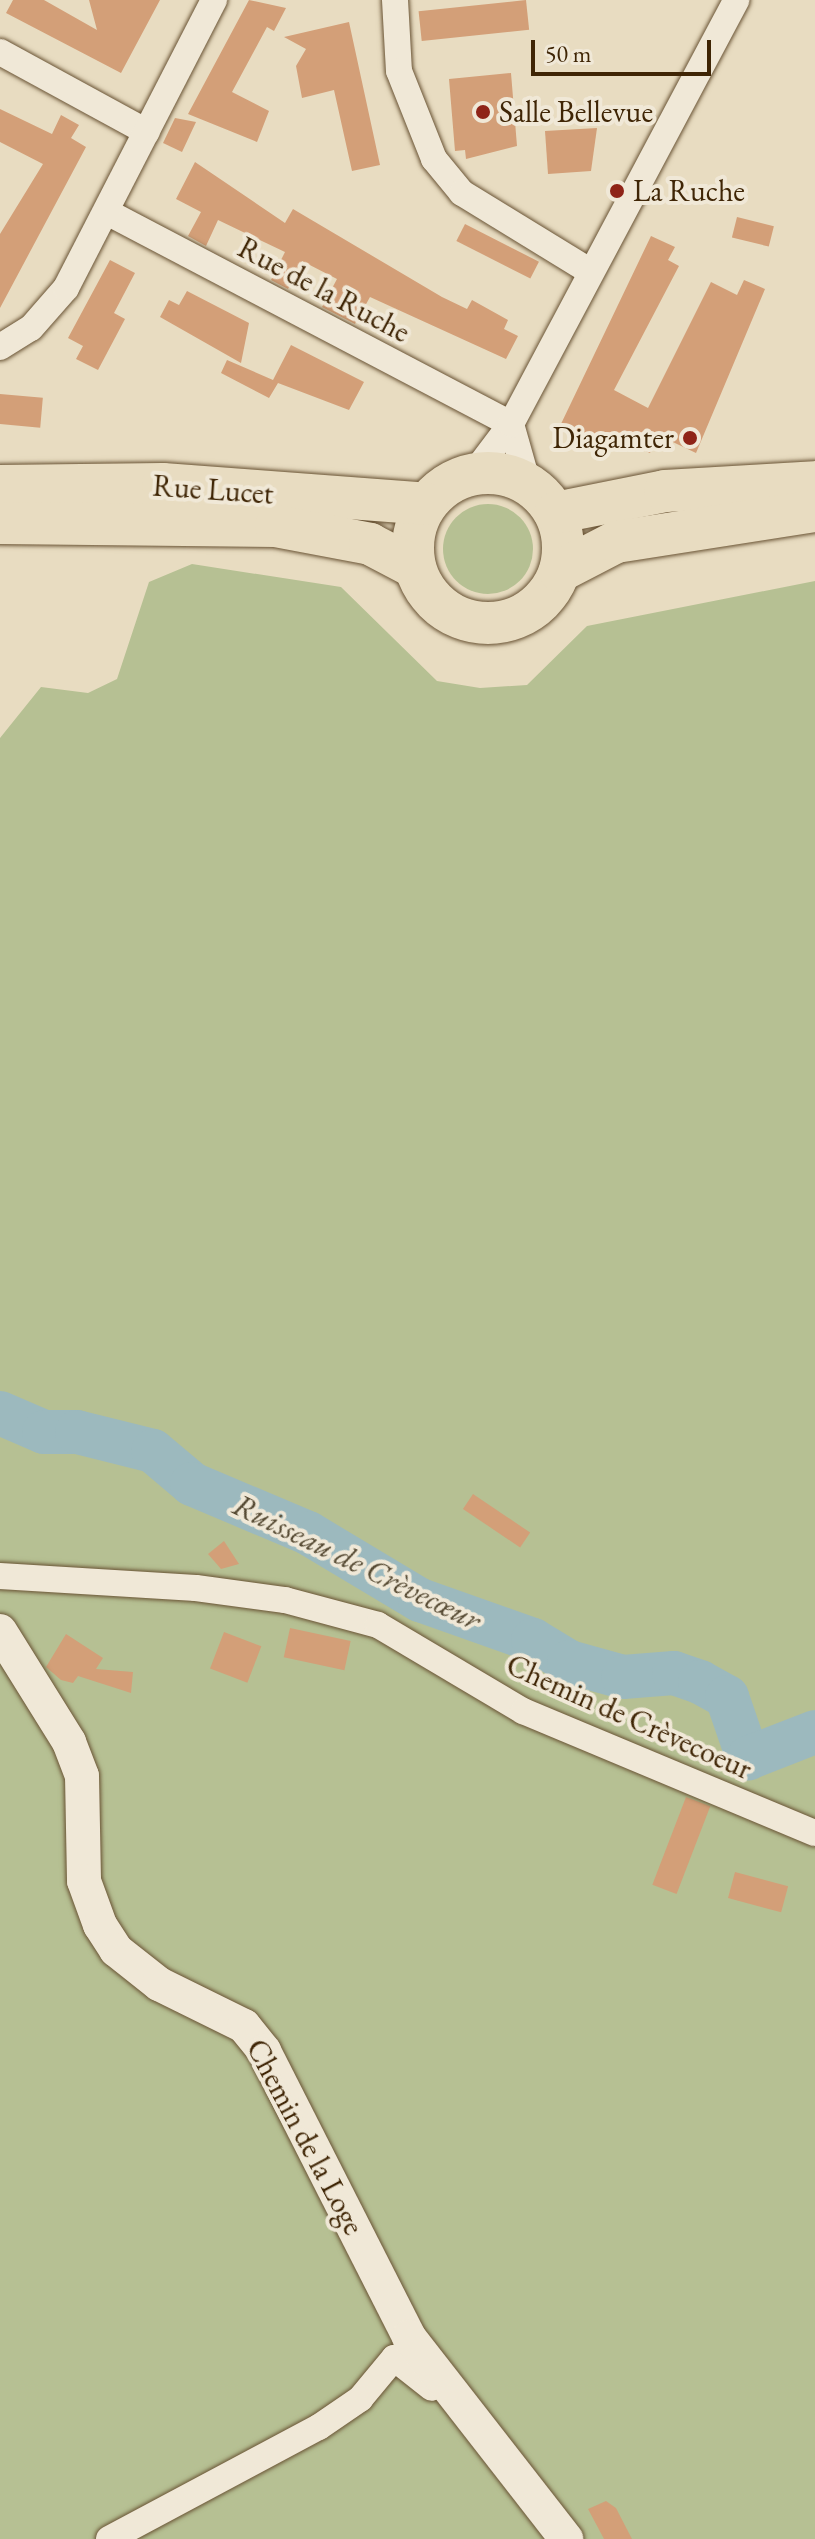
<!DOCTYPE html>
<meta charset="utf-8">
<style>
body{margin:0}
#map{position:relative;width:815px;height:2539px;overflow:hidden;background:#e8dcc1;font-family:"EB Garamond",serif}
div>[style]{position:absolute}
.green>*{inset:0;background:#b6c093}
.round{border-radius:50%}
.river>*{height:44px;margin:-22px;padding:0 22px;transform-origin:22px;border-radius:22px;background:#9cb9be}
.building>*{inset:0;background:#d39f78;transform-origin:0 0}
.roads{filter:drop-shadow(0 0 2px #695334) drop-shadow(0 0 2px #695334)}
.minor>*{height:26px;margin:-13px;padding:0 13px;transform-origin:13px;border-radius:13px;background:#f0e8d7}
.tertiary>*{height:34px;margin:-17px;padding:0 17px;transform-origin:17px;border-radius:17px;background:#f0e8d7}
.primary>*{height:42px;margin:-21px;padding:0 21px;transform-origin:21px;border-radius:21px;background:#e8dcc1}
.primary>.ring{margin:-21px;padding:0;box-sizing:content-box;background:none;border:42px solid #e8dcc1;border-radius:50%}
.dots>*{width:22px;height:22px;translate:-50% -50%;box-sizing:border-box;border:4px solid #f0e8d7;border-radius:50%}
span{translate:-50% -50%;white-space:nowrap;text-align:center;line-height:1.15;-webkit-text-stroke:8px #f0e8d7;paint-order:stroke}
.poi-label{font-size:30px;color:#3f2505}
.left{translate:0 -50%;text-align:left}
.right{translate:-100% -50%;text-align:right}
.street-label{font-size:30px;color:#3f2505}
.water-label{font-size:32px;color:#564a33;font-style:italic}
.scale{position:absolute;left:531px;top:40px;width:180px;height:36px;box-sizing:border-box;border:4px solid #3f2505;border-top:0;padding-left:10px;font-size:24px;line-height:28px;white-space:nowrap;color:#3f2505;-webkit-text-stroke:6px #f0e8d7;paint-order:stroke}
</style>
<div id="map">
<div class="green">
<div class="round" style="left:443px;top:504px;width:90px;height:90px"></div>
<div style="clip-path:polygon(192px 564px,341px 587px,437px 681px,480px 688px,527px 685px,587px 626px,815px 581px,815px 2539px,0 2539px,0 738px,41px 687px,88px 693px,117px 679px,149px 582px)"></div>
</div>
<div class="river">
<div style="left:0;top:1413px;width:48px;rotate:23.4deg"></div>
<div style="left:44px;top:1432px;width:33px"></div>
<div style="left:77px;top:1432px;width:78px;rotate:14deg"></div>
<div style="left:153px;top:1451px;width:51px;rotate:40.2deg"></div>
<div style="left:192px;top:1484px;width:126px;rotate:22.9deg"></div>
<div style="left:308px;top:1533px;width:131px;rotate:30.9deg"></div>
<div style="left:420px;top:1600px;width:120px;rotate:19.5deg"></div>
<div style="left:533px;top:1640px;width:42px;rotate:31.4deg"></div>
<div style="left:569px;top:1662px;width:56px;rotate:15.5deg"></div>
<div style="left:623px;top:1677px;width:51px;rotate:-4.5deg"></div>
<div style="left:674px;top:1673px;width:28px;rotate:19deg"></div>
<div style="left:700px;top:1682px;width:31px;rotate:29deg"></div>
<div style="left:727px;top:1697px;width:65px;rotate:71deg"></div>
<div style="left:748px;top:1758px;width:72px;rotate:-21.2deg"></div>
</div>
<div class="building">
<div style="clip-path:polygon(13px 0,44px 0,97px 30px,89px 0,160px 0,121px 73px,6px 13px)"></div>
<div style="clip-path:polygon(249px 0,286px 8px,274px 31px,267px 27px,232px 92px,269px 111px,257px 142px,188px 114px)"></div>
<div style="left:526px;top:0;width:30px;height:108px;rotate:84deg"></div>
<div style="clip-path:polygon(349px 22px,380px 165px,352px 171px,334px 90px,302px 98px,296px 66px,306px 49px,284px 37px)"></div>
<div style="clip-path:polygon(511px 73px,517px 146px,466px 159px,465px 150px,455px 151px,449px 79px)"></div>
<div style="clip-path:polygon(0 109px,52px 134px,61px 115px,79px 125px,71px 138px,86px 147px,0 308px,0 234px,43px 164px,0 142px)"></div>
<div style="clip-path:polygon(175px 118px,196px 122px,182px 152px,163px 143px)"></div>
<div style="clip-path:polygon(597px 128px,591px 171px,548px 174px,545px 131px)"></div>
<div style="clip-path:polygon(195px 162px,285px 223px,293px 209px,442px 297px,467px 309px,472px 300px,508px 320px,504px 329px,518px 336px,506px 359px,370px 297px,355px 324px,322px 307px,337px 279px,302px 261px,288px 289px,271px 280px,285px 252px,218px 220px,206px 246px,188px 236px,201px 212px,176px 199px)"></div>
<div style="left:737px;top:217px;width:38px;height:21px;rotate:14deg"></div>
<div style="left:465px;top:224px;width:83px;height:19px;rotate:27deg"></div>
<div style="clip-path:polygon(651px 236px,675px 247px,668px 260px,679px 266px,614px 390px,648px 408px,711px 282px,737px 295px,744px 280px,765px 289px,696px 453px,658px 435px,650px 453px,603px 432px,596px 445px,560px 426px)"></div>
<div style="clip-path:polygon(110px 260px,135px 273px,114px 313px,125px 319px,98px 370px,76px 359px,83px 346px,68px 338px)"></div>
<div style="clip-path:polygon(187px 291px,249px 323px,241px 363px,160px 317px,169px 300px,179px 305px)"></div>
<div style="clip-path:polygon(291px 345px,364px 382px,349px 410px,278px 383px,269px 398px,221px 373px,227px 360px,273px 380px)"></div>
<div style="left:0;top:394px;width:43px;height:30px;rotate:5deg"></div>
<div style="left:473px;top:1494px;width:69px;height:18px;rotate:34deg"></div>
<div style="clip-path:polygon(224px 1541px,239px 1564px,221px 1569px,208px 1554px)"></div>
<div style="left:290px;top:1628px;width:62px;height:30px;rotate:12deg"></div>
<div style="left:224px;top:1632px;width:40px;height:39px;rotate:21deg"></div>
<div style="clip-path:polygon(66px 1634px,103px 1658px,96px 1669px,133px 1672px,131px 1693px,78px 1676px,73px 1683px,61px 1680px,46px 1667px)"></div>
<div style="left:686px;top:1797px;width:26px;height:94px;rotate:21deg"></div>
<div style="left:735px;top:1872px;width:55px;height:27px;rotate:15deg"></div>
<div style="clip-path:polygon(606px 2501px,616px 2508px,632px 2539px,604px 2539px,588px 2509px)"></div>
</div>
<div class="roads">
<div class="minor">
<div style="left:395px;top:0;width:71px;rotate:86.8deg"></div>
<div style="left:399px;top:71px;width:95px;rotate:68.3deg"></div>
<div style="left:434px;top:159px;width:44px;rotate:50.5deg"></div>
<div style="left:462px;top:193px;width:151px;rotate:31.5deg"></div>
<div style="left:0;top:52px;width:167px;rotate:28.6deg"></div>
<div style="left:107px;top:212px;width:456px;rotate:27.7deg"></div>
<div style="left:0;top:347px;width:36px;rotate:-32deg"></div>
<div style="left:31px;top:328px;width:53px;rotate:-48.8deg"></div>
<div style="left:66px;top:288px;width:324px;rotate:-62.8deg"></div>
<div style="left:511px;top:424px;width:62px;rotate:74.2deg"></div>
<div style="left:474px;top:473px;width:61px;rotate:-52.9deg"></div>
<div style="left:511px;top:424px;width:480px;rotate:-62deg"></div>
<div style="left:0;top:1576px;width:196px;rotate:3.5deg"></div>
<div style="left:196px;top:1588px;width:90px;rotate:7.7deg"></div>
<div style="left:285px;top:1600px;width:96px;rotate:15deg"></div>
<div style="left:378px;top:1625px;width:169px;rotate:30.7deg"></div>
<div style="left:523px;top:1711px;width:316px;rotate:22.7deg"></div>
<div style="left:109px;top:2539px;width:238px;rotate:-28.1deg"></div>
<div style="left:319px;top:2427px;width:50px;rotate:-34.3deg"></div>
<div style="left:360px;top:2399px;width:53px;rotate:-50.3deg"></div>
<div style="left:394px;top:2358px;width:48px;rotate:38.3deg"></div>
</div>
<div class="tertiary">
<div style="left:0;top:1631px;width:131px;rotate:58.1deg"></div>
<div style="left:69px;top:1742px;width:36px;rotate:69deg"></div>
<div style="left:82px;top:1776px;width:105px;rotate:88.9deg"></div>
<div style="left:84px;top:1881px;width:47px;rotate:70deg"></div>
<div style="left:100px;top:1925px;width:30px;rotate:57deg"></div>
<div style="left:116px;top:1950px;width:55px;rotate:38.3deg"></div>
<div style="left:159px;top:1984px;width:95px;rotate:26.3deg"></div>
<div style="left:244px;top:2026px;width:32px;rotate:51deg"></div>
<div style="left:264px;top:2051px;width:321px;rotate:63.1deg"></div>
<div style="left:409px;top:2337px;width:256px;rotate:52.1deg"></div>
</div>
<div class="primary">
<div class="ring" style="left:413px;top:473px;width:108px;height:108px"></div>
<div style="left:0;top:486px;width:163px;rotate:-0.7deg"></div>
<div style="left:163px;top:484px;width:264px;rotate:4.3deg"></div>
<div style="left:555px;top:513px;width:112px;rotate:-11.3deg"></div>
<div style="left:665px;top:491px;width:150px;rotate:-3.4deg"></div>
<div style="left:0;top:523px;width:276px;rotate:0.6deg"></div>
<div style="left:276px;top:526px;width:96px;rotate:10.8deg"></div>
<div style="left:370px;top:544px;width:50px;rotate:27.6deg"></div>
<div style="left:560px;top:571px;width:63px;rotate:-27.4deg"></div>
<div style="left:616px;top:542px;width:201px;rotate:-8.9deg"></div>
</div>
</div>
<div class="dots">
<div style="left:483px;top:112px;background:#8f2418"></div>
<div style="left:617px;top:191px;background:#8f2418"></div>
<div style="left:690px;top:438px;background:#8f2418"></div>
</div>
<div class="poi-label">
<span class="left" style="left:499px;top:112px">Salle Bellevue</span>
<span class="left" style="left:633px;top:191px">La Ruche</span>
<span class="right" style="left:674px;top:438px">Diagamter</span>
</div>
<div class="street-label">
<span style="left:324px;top:290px;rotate:28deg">Rue de la Ruche</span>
<span style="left:213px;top:490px;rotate:4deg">Rue Lucet</span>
<span style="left:629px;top:1717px;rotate:24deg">Chemin de Crèvecoeur</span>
<span style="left:305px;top:2137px;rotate:62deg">Chemin de la Loge</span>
</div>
<div class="water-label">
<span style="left:357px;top:1562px;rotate:26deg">Ruisseau de Crèvecœur</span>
</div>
<div class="scale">50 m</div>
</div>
